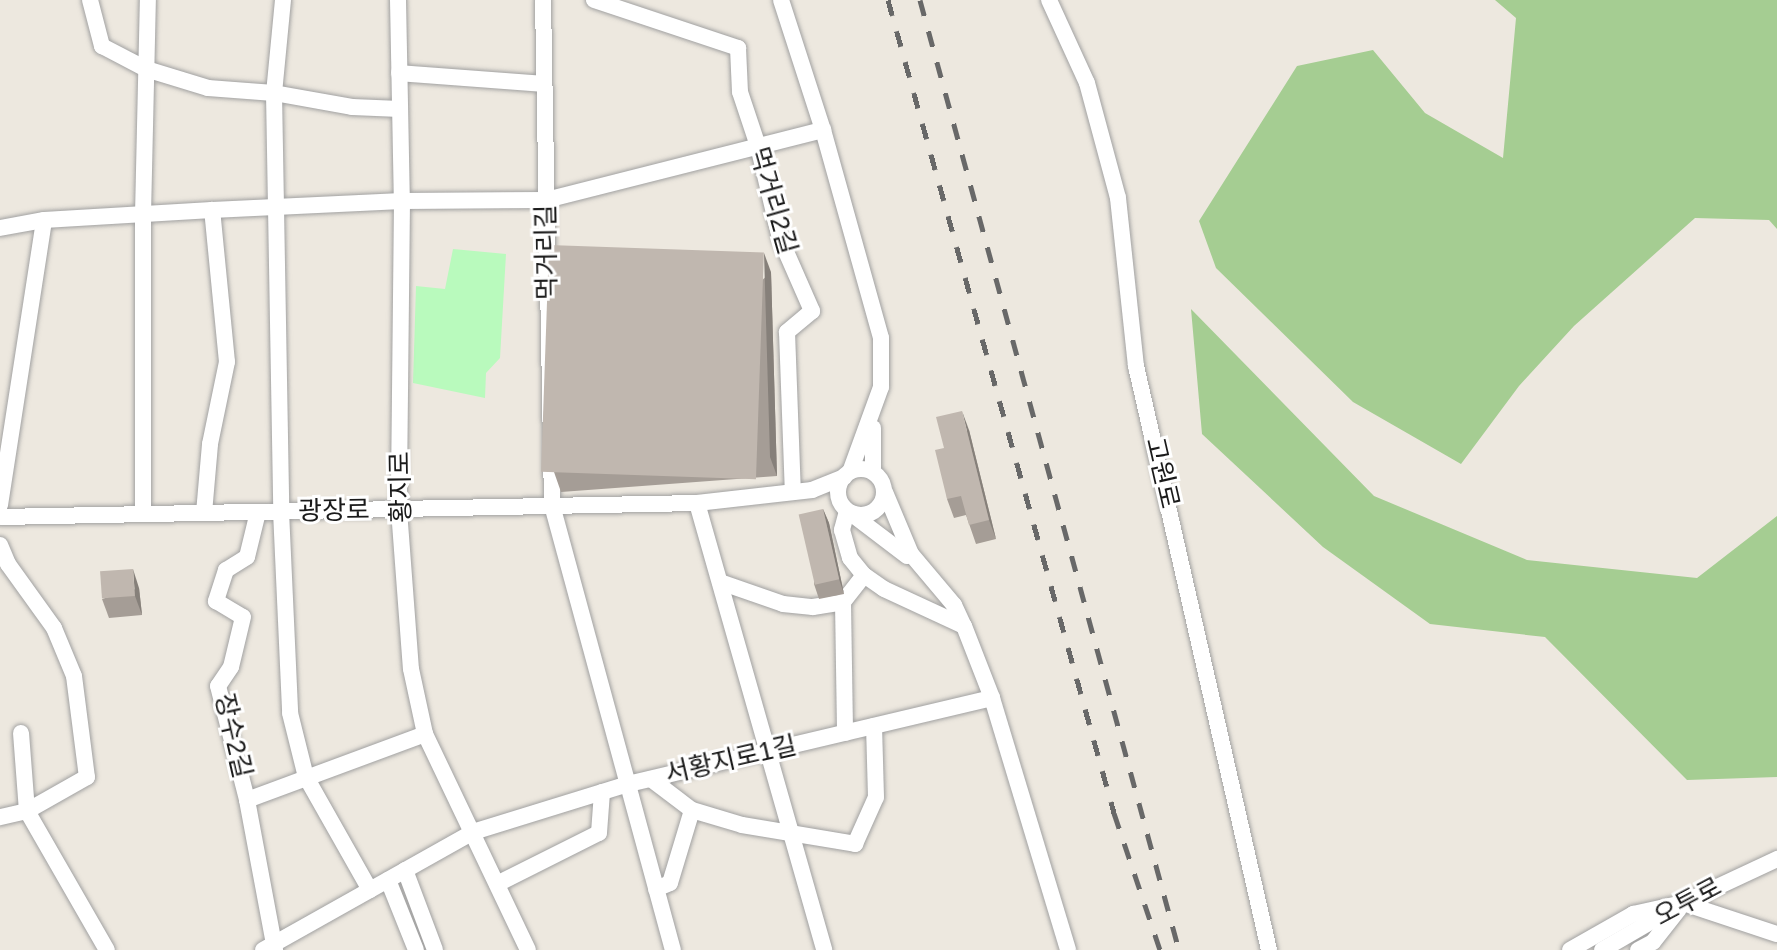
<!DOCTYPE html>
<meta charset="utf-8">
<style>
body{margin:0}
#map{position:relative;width:1777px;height:950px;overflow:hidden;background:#ede8df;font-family:Arial,"Noto Sans KR",sans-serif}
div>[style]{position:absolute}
.forest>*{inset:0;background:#a5cd92}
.park>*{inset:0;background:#b9fabd}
.roads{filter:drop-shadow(0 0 2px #a1a1a1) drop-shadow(0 0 2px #a1a1a1)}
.minor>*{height:16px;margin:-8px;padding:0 8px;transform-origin:8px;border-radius:8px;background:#fff}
.minor>.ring{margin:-8px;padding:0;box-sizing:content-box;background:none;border:16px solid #fff;border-radius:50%}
.rail>*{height:5px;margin-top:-2.5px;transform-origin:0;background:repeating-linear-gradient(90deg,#686868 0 16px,transparent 0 32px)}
.wall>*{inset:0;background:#a59d96}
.shaded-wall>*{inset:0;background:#86807a}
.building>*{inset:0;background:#c0b7af;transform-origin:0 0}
span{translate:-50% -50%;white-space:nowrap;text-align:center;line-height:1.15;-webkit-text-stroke:6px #fff;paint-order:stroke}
.street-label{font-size:26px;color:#1a1a1a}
</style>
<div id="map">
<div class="forest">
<div style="clip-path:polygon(1495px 0,1777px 0,1777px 229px,1769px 220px,1695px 218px,1574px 326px,1519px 386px,1461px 464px,1353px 402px,1216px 268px,1199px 221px,1297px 66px,1373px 50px,1425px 113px,1503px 158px,1516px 18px)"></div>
<div style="clip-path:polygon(1191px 309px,1374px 496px,1527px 560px,1697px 578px,1777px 516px,1777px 777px,1687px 780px,1545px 637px,1430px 624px,1323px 547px,1202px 434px)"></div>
</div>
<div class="park">
<div style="clip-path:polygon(453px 249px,506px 254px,500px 358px,486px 373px,485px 398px,413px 383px,416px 286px,445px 289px)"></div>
</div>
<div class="roads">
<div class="minor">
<div style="left:90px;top:0;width:48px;rotate:75.4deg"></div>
<div style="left:102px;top:46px;width:50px;rotate:27.6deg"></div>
<div style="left:146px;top:69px;width:65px;rotate:17deg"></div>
<div style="left:208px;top:88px;width:66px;rotate:4.3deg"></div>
<div style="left:274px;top:93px;width:79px;rotate:10.2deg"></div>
<div style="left:352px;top:107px;width:48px;rotate:2.4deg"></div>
<div style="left:283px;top:0;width:93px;rotate:95.5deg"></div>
<div style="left:274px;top:93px;width:418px;rotate:89deg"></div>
<div style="left:281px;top:511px;width:202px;rotate:87.4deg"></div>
<div style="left:290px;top:713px;width:66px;rotate:76deg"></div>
<div style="left:306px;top:777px;width:130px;rotate:60.5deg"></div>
<div style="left:398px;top:0;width:201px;rotate:88.9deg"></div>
<div style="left:402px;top:201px;width:309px;rotate:90.6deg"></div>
<div style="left:399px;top:510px;width:159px;rotate:85.7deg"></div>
<div style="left:411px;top:669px;width:66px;rotate:77.8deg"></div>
<div style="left:425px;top:734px;width:239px;rotate:64.5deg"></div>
<div style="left:543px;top:0;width:505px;rotate:88.98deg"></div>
<div style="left:552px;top:505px;width:461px;rotate:74.8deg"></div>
<div style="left:594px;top:0;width:152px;rotate:18.4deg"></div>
<div style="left:738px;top:48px;width:44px;rotate:87.4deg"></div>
<div style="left:740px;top:92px;width:57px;rotate:71.6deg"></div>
<div style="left:758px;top:146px;width:95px;rotate:76.6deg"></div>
<div style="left:780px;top:238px;width:80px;rotate:66.3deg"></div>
<div style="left:812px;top:311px;width:33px;rotate:140deg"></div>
<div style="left:787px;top:332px;width:160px;rotate:87.9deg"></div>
<div style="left:781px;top:0;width:137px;rotate:72.1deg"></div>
<div style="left:823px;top:130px;width:216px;rotate:74.4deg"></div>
<div style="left:881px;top:338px;width:49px;rotate:90deg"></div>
<div style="left:881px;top:387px;width:90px;rotate:110deg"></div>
<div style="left:1049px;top:0;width:91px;rotate:65.4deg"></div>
<div style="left:1087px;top:83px;width:119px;rotate:74.9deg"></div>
<div style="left:1118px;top:198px;width:169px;rotate:83.9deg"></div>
<div style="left:1136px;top:366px;width:599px;rotate:77.17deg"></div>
<div style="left:399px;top:73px;width:145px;rotate:4.3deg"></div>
<div style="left:0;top:228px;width:45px;rotate:-10.3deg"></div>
<div style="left:44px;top:220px;width:168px;rotate:-3.4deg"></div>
<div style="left:212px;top:210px;width:190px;rotate:-2.7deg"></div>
<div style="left:402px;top:201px;width:144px;rotate:-0.4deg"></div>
<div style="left:546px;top:200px;width:286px;rotate:-14.2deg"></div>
<div style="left:873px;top:428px;width:44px;rotate:90deg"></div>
<div class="ring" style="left:838px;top:469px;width:30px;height:30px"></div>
<div style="left:885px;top:492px;width:67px;rotate:67.2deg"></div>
<div style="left:911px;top:554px;width:67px;rotate:49.9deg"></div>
<div style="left:954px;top:605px;width:23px;rotate:65deg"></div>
<div style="left:964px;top:626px;width:77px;rotate:68.7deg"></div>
<div style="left:992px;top:698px;width:263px;rotate:73.2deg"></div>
<div style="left:697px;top:503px;width:465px;rotate:74.1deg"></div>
<div style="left:0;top:505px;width:288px;rotate:-81.2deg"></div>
<div style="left:847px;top:511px;width:20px;rotate:105deg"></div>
<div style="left:842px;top:530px;width:29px;rotate:74deg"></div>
<div style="left:850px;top:558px;width:22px;rotate:51deg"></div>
<div style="left:864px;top:575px;width:24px;rotate:35deg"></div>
<div style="left:884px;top:589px;width:88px;rotate:24.8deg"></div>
<div style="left:258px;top:512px;width:46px;rotate:103.7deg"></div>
<div style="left:247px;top:557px;width:25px;rotate:148deg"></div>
<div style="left:226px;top:570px;width:33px;rotate:108deg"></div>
<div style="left:216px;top:601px;width:31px;rotate:31deg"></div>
<div style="left:243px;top:617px;width:51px;rotate:103.5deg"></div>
<div style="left:231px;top:667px;width:23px;rotate:124deg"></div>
<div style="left:218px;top:686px;width:118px;rotate:75.7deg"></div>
<div style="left:247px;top:800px;width:153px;rotate:79.4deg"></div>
<div style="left:204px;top:513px;width:69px;rotate:-85deg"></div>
<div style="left:210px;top:444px;width:84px;rotate:-78.3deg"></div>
<div style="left:227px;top:362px;width:153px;rotate:-95.6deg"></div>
<div style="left:143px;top:514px;width:299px;rotate:-90deg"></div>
<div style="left:143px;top:215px;width:215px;rotate:-88.7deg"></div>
<div style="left:853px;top:515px;width:68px;rotate:37.2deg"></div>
<div style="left:0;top:517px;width:697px;rotate:-1.15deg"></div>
<div style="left:697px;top:503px;width:116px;rotate:-6.4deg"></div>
<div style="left:812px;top:490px;width:35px;rotate:-22deg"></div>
<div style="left:0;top:545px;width:21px;rotate:67deg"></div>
<div style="left:8px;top:564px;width:79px;rotate:54.3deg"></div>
<div style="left:54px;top:628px;width:52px;rotate:67.4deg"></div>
<div style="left:74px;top:676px;width:102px;rotate:82.7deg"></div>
<div style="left:87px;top:777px;width:69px;rotate:150.5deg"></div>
<div style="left:27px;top:811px;width:28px;rotate:167deg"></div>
<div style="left:720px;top:582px;width:67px;rotate:19.2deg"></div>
<div style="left:783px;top:604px;width:30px;rotate:6deg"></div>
<div style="left:813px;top:607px;width:30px;rotate:-9deg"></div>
<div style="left:843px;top:602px;width:34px;rotate:-52deg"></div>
<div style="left:843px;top:602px;width:131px;rotate:89.1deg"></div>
<div style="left:21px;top:733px;width:78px;rotate:85.6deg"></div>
<div style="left:27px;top:811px;width:160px;rotate:60.1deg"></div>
<div style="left:651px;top:779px;width:51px;rotate:37.1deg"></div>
<div style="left:692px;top:810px;width:52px;rotate:16.7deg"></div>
<div style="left:742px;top:825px;width:115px;rotate:9.5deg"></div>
<div style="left:855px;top:844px;width:51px;rotate:-65.9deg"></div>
<div style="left:876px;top:797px;width:71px;rotate:-91.6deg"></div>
<div style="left:247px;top:800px;width:190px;rotate:-20.3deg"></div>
<div style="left:405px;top:870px;width:85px;rotate:69.4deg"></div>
<div style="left:388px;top:880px;width:75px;rotate:68.2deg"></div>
<div style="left:497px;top:884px;width:114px;rotate:-26.6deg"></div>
<div style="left:599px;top:833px;width:41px;rotate:-85.8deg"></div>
<div style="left:656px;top:889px;width:15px;rotate:-23deg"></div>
<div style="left:670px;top:883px;width:76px;rotate:-73.2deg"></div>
<div style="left:263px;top:950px;width:241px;rotate:-29.3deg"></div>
<div style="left:473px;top:832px;width:162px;rotate:-17.2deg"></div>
<div style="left:628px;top:784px;width:374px;rotate:-13.3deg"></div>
<div style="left:1570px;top:950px;width:73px;rotate:-29.7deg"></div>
<div style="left:1633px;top:914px;width:51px;rotate:-12.4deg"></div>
<div style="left:1683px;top:903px;width:99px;rotate:18.3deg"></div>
<div style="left:1602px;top:950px;width:94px;rotate:-30.1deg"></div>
<div style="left:1683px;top:903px;width:104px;rotate:-25.1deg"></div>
<div style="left:1638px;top:950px;width:17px;rotate:-28deg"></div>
<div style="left:1653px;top:942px;width:42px;rotate:-51.8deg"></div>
</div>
</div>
<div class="rail">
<div style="left:888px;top:0;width:844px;rotate:74.46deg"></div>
<div style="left:1114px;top:813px;width:145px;rotate:71.4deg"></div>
<div style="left:920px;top:0;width:985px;rotate:74.75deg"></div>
</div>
<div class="wall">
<div style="clip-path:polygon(771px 272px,777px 476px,561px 492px,554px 472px)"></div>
<div style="clip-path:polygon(969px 430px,996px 539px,976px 544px,966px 515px,954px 518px,947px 499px,944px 448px)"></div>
<div style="clip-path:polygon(823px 509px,829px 523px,844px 594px,819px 599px,814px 584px)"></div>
<div style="clip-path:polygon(139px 588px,142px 615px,109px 618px,102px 599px)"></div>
</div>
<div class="shaded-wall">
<div style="clip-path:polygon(764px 253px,771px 272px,777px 476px,770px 457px)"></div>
<div style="clip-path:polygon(962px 411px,969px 430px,996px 539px,989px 520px)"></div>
<div style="clip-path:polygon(823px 509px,829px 523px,844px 594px,839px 579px)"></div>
<div style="clip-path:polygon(133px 569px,139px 588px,142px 615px,135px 596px)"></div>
</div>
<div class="building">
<div style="left:549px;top:245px;width:215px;height:227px;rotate:2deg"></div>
<div style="clip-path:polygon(962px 411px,989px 520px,969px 525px,961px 496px,947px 499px,935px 450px,944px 448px,936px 417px)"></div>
<div style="left:823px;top:509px;width:72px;height:25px;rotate:77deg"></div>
<div style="left:133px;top:569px;width:27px;height:33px;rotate:86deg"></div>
</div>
<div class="street-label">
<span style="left:773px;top:201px;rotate:74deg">먹거리2길</span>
<span style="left:547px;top:252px;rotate:-91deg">먹거리길</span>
<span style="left:1162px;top:473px;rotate:77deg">고원로</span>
<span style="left:401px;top:487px;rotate:-91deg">황지로</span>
<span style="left:334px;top:511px;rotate:-1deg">광장로</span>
<span style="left:233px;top:736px;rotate:77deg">장수2길</span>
<span style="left:731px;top:760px;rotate:-13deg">서황지로1길</span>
<span style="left:1688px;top:902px;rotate:-28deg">오투로</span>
</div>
</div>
